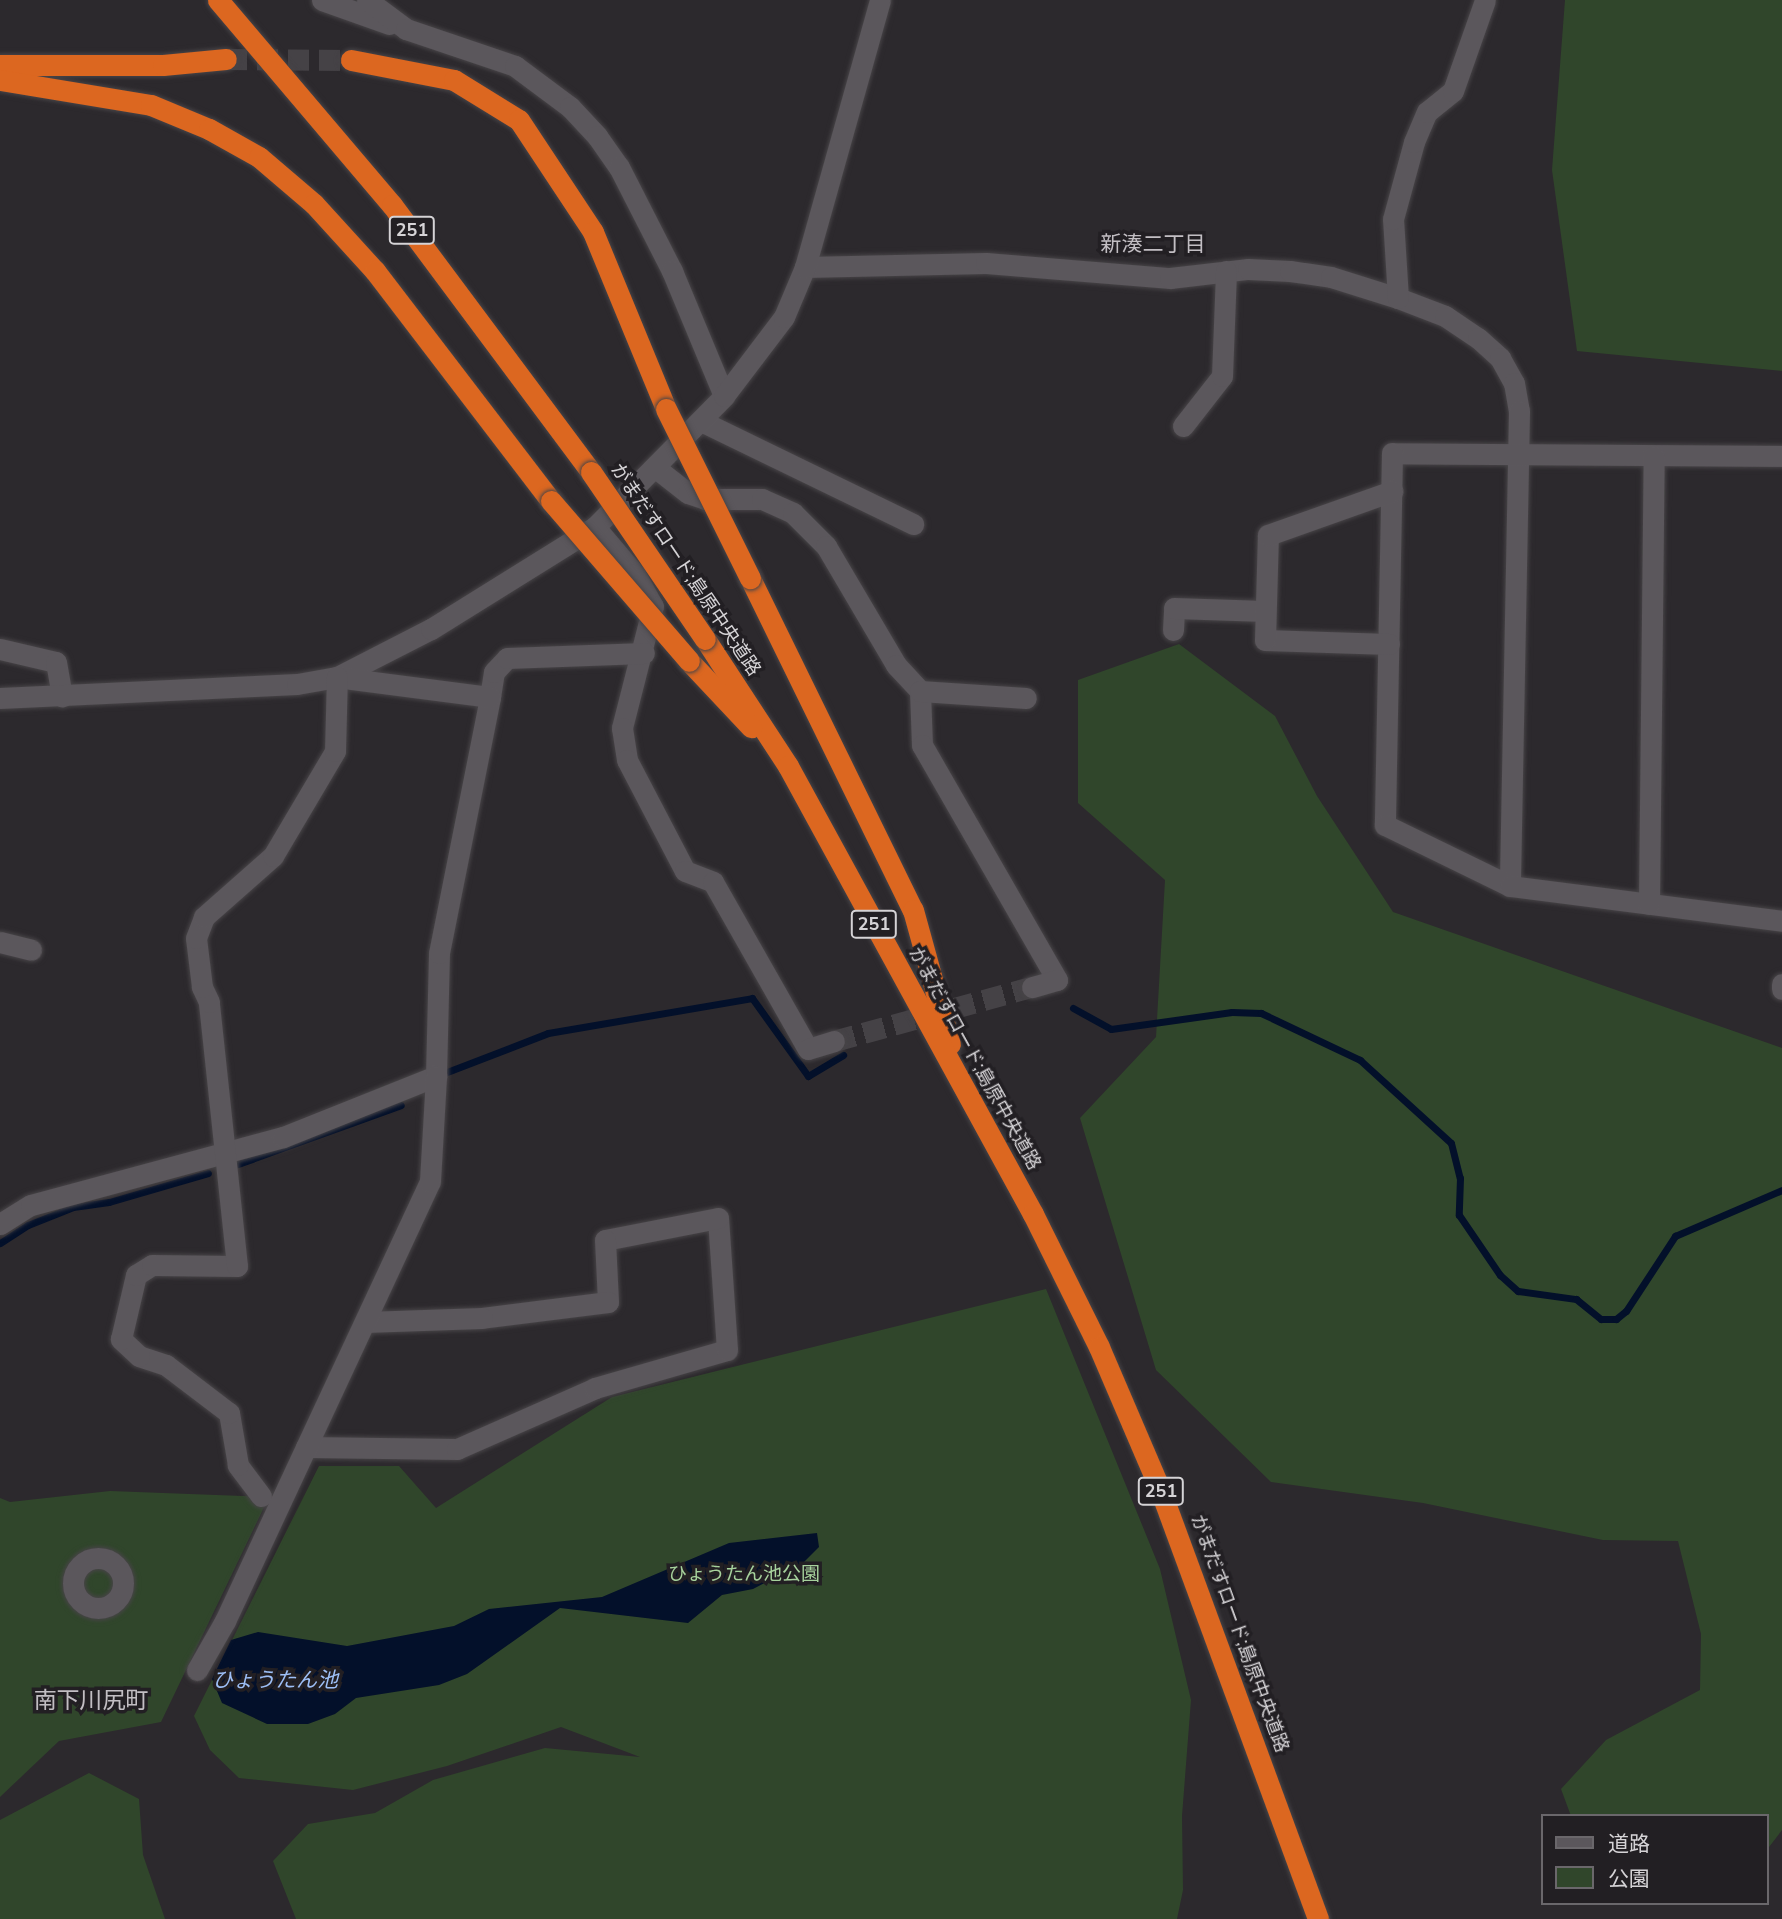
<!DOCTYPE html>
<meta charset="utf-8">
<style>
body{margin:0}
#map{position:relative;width:1782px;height:1919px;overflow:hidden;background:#2c292d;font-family:"Nunito Sans","Noto Sans JP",sans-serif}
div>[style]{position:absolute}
.green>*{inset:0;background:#30462b}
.water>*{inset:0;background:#03102a}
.stream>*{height:7px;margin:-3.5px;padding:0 3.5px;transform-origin:3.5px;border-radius:3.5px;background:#03102a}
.minor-tunnel>*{height:21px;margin-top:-10.5px;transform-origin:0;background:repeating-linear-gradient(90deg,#454246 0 21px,transparent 0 31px)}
.highway-tunnel>*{height:21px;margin-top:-10.5px;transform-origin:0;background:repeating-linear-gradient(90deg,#454246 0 21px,transparent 0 31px)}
.roads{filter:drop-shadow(0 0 2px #474447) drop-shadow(0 0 2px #474447)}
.minor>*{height:21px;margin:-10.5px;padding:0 10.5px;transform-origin:10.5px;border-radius:10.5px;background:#5b575c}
.minor>.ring{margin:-10.5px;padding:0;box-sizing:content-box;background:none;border:21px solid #5b575c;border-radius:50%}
.highway>*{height:21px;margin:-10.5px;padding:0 10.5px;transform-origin:10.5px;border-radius:10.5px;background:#dc6720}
.bridges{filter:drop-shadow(0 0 2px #474447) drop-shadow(0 0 2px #474447)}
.highway-bridge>*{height:21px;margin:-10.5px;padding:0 10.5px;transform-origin:10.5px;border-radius:10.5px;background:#dc6720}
span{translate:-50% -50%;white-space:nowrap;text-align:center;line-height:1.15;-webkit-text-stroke:7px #221f23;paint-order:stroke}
.shield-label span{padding:2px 5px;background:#221f23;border:2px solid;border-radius:5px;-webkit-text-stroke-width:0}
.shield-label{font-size:18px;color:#d5d3d6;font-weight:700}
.street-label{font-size:19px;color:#d5d3d6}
.park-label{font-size:19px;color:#a6d19c}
.neighbourhood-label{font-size:21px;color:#c2bec3}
.water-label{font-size:21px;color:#9dbff6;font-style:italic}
.quarter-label{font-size:23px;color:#c2bec3}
.legend{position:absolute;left:1541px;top:1814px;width:228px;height:91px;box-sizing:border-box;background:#221f23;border:2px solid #6a676b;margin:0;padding:9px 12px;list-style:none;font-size:21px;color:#d5d3d6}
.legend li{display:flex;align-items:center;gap:14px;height:35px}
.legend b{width:35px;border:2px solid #6a676b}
</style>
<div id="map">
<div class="green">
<div style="clip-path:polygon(1565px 0,1782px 0,1782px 371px,1577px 351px,1552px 170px)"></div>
<div style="clip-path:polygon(1179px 644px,1275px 716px,1317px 796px,1393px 912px,1782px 1048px,1782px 1830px,1766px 1851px,1766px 1816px,1571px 1816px,1561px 1789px,1606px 1740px,1700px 1690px,1701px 1634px,1678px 1541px,1603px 1540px,1423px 1503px,1271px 1482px,1156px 1370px,1080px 1118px,1156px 1037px,1165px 880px,1078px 803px,1078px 680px)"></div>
<div style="clip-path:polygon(1046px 1289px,1160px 1569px,1191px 1700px,1182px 1816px,1183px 1890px,1177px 1919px,296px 1919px,273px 1861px,308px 1824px,375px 1813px,433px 1780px,545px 1748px,640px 1757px,561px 1727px,447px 1766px,353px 1790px,239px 1778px,210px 1750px,194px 1716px,319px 1466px,399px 1466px,436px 1508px,612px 1397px)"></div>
<div style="clip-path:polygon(110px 1491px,269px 1497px,161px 1722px,59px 1741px,0 1797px,0 1498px,10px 1502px)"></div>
<div style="clip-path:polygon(89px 1773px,139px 1799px,143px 1855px,165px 1919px,0 1919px,0 1820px)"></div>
</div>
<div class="water">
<div style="clip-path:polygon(817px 1533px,819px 1547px,803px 1563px,753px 1589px,722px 1595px,688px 1623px,560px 1608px,467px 1674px,439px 1685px,356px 1698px,335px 1714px,308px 1724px,267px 1724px,222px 1703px,212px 1679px,231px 1640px,258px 1632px,347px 1646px,454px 1626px,489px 1609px,602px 1597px,729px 1543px)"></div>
</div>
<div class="stream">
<div style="left:1073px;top:1008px;width:43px;rotate:28.9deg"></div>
<div style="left:1111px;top:1029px;width:122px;rotate:-8deg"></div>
<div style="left:1232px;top:1012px;width:29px;rotate:2deg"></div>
<div style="left:1261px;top:1013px;width:110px;rotate:25.4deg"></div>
<div style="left:1360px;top:1060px;width:123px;rotate:42.4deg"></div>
<div style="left:1451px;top:1143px;width:36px;rotate:76deg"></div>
<div style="left:1460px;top:1178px;width:37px;rotate:92deg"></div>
<div style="left:1459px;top:1215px;width:73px;rotate:55.7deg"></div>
<div style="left:1500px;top:1275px;width:24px;rotate:42deg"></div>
<div style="left:1518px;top:1291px;width:59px;rotate:7.9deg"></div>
<div style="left:1576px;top:1299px;width:32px;rotate:39deg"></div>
<div style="left:1601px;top:1319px;width:15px"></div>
<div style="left:1616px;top:1319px;width:13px;rotate:-39deg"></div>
<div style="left:1626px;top:1311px;width:90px;rotate:-56.8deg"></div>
<div style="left:1675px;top:1236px;width:116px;rotate:-23.3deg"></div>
<div style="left:447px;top:1072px;width:108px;rotate:-21.1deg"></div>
<div style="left:548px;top:1033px;width:207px;rotate:-9.7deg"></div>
<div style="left:752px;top:998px;width:96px;rotate:54.3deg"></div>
<div style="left:808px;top:1076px;width:41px;rotate:-31deg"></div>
<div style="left:238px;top:1164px;width:173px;rotate:-19.9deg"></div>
<div style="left:0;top:1243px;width:33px;rotate:-33deg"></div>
<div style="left:28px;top:1225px;width:48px;rotate:-21.8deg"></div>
<div style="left:73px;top:1207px;width:36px;rotate:-8deg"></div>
<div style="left:109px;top:1202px;width:103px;rotate:-16.3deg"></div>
</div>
<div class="minor-tunnel">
<div style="left:834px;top:1041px;width:205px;rotate:-15.3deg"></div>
</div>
<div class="highway-tunnel">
<div style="left:226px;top:59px;width:125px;rotate:0.5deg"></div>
</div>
<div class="roads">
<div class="minor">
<div style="left:322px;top:0;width:71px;rotate:19.7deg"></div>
<div style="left:367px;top:0;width:49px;rotate:36.6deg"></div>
<div style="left:406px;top:29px;width:115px;rotate:18.7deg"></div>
<div style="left:515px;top:66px;width:69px;rotate:36.7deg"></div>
<div style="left:570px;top:107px;width:40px;rotate:47deg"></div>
<div style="left:597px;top:136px;width:38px;rotate:55deg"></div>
<div style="left:619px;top:167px;width:117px;rotate:63deg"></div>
<div style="left:672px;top:271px;width:135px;rotate:67.4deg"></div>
<div style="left:805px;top:267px;width:181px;rotate:-1.3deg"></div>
<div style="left:986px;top:263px;width:185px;rotate:4.7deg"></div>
<div style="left:1170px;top:278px;width:79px;rotate:-6.6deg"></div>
<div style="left:1248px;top:269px;width:42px;rotate:2.7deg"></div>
<div style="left:1290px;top:271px;width:41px;rotate:8.3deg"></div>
<div style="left:1331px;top:277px;width:70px;rotate:17.4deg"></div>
<div style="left:1398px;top:298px;width:50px;rotate:21deg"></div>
<div style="left:1445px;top:316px;width:40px;rotate:34deg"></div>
<div style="left:1478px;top:338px;width:30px;rotate:42deg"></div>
<div style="left:1500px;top:358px;width:29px;rotate:61deg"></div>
<div style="left:1514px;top:383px;width:28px;rotate:80deg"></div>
<div style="left:1519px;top:411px;width:475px;rotate:91.1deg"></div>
<div style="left:1398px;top:298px;width:79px;rotate:-93.6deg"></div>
<div style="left:1393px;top:219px;width:80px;rotate:-74.7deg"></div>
<div style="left:1414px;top:142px;width:33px;rotate:-67deg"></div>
<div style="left:1427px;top:112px;width:33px;rotate:-39deg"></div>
<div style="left:1453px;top:91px;width:96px;rotate:-70.6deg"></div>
<div style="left:701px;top:421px;width:236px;rotate:25.9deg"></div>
<div style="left:1183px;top:426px;width:63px;rotate:-52deg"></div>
<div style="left:1222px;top:376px;width:105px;rotate:-87.8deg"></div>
<div style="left:1782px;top:456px;width:390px;rotate:-179.6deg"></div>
<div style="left:1392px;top:453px;width:372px;rotate:91.1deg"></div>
<div style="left:1385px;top:825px;width:139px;rotate:26deg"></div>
<div style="left:1510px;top:886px;width:274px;rotate:7.3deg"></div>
<div style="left:657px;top:469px;width:39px;rotate:38deg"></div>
<div style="left:688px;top:493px;width:18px;rotate:19deg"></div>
<div style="left:705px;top:499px;width:57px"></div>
<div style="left:762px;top:499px;width:34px;rotate:24deg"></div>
<div style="left:793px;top:513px;width:47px;rotate:45deg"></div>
<div style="left:826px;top:546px;width:138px;rotate:59.5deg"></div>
<div style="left:896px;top:665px;width:35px;rotate:47deg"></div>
<div style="left:920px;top:691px;width:54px;rotate:87.9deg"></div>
<div style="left:922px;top:745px;width:271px;rotate:60.1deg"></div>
<div style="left:1057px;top:980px;width:26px;rotate:164deg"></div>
<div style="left:595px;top:527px;width:62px;rotate:49.6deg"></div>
<div style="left:635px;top:574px;width:37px;rotate:61deg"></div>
<div style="left:653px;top:606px;width:126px;rotate:104.3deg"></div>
<div style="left:622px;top:728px;width:32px;rotate:81deg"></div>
<div style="left:627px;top:760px;width:125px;rotate:62.4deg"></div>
<div style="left:685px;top:871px;width:30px;rotate:21deg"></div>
<div style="left:713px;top:882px;width:192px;rotate:60.4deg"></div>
<div style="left:808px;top:1049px;width:27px;rotate:-17deg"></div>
<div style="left:1173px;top:630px;width:22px;rotate:-87deg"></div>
<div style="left:1174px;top:608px;width:91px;rotate:1.9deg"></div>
<div style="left:1389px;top:644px;width:124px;rotate:-178.2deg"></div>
<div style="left:1265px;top:640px;width:105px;rotate:-88.4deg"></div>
<div style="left:1268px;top:535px;width:132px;rotate:-19.5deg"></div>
<div style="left:0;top:649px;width:57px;rotate:13.1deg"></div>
<div style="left:56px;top:662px;width:35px;rotate:80deg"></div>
<div style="left:920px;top:691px;width:106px;rotate:3.8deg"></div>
<div style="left:490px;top:697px;width:25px;rotate:-81deg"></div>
<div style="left:494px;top:672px;width:19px;rotate:-47deg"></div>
<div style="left:507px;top:658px;width:137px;rotate:-2.1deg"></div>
<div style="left:0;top:698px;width:297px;rotate:-2.7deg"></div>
<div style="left:297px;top:684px;width:41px;rotate:-9.9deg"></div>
<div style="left:337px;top:677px;width:106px;rotate:-27.1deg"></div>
<div style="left:431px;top:629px;width:193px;rotate:-31.9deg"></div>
<div style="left:595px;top:527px;width:184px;rotate:-45.4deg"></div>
<div style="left:724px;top:396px;width:99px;rotate:-52.8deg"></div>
<div style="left:784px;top:317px;width:54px;rotate:-67.2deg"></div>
<div style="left:805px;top:267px;width:277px;rotate:-74.3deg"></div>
<div style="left:1649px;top:904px;width:448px;rotate:-89.4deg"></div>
<div style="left:0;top:942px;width:32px;rotate:14deg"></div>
<div style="left:1782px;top:984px;width:5px;rotate:90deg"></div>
<div style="left:0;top:1224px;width:36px;rotate:-32deg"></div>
<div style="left:31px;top:1205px;width:261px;rotate:-15.1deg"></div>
<div style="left:283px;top:1137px;width:165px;rotate:-21.7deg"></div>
<div style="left:436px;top:1076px;width:123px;rotate:-88.6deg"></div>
<div style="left:439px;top:953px;width:261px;rotate:-78.7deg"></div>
<div style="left:490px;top:697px;width:154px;rotate:-172.6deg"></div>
<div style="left:306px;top:1447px;width:151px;rotate:0.8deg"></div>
<div style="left:457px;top:1449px;width:151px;rotate:-23.8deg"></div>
<div style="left:595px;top:1388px;width:137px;rotate:-16.1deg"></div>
<div style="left:727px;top:1350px;width:132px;rotate:-93.9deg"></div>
<div style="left:718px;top:1218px;width:115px;rotate:169deg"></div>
<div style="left:605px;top:1240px;width:62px;rotate:87.2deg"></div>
<div style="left:608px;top:1302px;width:127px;rotate:172.8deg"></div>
<div style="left:482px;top:1318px;width:117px;rotate:178deg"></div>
<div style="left:261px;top:1496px;width:39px;rotate:-127deg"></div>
<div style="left:238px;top:1465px;width:53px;rotate:-99.8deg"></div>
<div style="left:229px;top:1413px;width:79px;rotate:-142.7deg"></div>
<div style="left:166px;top:1365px;width:28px;rotate:-162deg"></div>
<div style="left:139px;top:1356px;width:25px;rotate:-137deg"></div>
<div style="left:121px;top:1339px;width:66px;rotate:-76.8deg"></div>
<div style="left:136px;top:1275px;width:19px;rotate:-32deg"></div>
<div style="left:152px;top:1265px;width:85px;rotate:0.7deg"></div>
<div style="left:237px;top:1266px;width:265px;rotate:-96.1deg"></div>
<div style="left:209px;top:1002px;width:17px;rotate:-115deg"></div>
<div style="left:202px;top:987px;width:49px;rotate:-97deg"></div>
<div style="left:196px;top:938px;width:22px;rotate:-69deg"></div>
<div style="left:204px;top:917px;width:92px;rotate:-41.5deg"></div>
<div style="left:273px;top:856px;width:122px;rotate:-59.4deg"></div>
<div style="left:335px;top:751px;width:74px;rotate:-88.5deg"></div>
<div class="ring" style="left:73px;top:1558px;width:29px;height:29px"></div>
<div style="left:197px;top:1670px;width:56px;rotate:-60.3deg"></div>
<div style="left:225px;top:1621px;width:485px;rotate:-65deg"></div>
<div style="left:430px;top:1181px;width:105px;rotate:-86.7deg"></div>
</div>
<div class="highway">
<div style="left:218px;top:0;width:269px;rotate:49.7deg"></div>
<div style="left:392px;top:205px;width:333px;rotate:53.3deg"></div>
<div style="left:351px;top:60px;width:105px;rotate:11deg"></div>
<div style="left:454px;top:80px;width:76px;rotate:31.6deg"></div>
<div style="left:519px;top:120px;width:134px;rotate:56.5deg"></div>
<div style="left:593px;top:232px;width:191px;rotate:67.6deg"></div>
<div style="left:0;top:65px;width:163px"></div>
<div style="left:163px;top:65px;width:63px;rotate:-5.4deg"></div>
<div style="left:0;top:80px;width:153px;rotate:9.4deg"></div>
<div style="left:151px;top:105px;width:63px;rotate:22.5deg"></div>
<div style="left:209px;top:129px;width:57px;rotate:29.2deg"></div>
<div style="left:259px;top:157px;width:72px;rotate:40.5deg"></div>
<div style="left:314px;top:204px;width:91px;rotate:47.7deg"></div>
<div style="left:375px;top:271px;width:290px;rotate:52.6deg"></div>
<div style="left:750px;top:578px;width:370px;rotate:63.9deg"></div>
<div style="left:913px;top:910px;width:139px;rotate:74.6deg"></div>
<div style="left:705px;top:639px;width:152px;rotate:56.8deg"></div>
<div style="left:788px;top:766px;width:511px;rotate:61.33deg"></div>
<div style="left:1033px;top:1214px;width:148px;rotate:63.6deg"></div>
<div style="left:1099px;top:1347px;width:158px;rotate:66.8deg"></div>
<div style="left:1161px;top:1492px;width:455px;rotate:69.8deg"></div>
<div style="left:689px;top:661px;width:91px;rotate:46.8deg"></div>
</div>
</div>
<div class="bridges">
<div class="highway-bridge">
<div style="left:666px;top:409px;width:189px;rotate:63.6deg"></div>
<div style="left:591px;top:472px;width:202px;rotate:55.7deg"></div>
<div style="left:551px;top:501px;width:211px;rotate:49.2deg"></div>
</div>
</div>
<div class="shield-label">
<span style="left:412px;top:230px">251</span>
<span style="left:874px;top:924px">251</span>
<span style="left:1161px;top:1491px">251</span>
</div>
<div class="street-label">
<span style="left:685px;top:570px;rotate:56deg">がまだすロード;島原中央道路</span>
<span style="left:974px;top:1059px;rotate:61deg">がまだすロード;島原中央道路</span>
<span style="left:1239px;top:1634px;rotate:70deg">がまだすロード;島原中央道路</span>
</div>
<div class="park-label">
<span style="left:744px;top:1575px">ひょうたん池公園</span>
</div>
<div class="neighbourhood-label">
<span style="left:1153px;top:244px">新湊二丁目</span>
</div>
<div class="water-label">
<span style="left:275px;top:1680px">ひょうたん池</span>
</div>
<div class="quarter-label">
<span style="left:91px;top:1701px">南下川尻町</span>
</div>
<ul class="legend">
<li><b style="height:9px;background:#5b575c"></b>道路</li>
<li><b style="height:19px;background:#30462b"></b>公園</li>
</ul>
</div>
